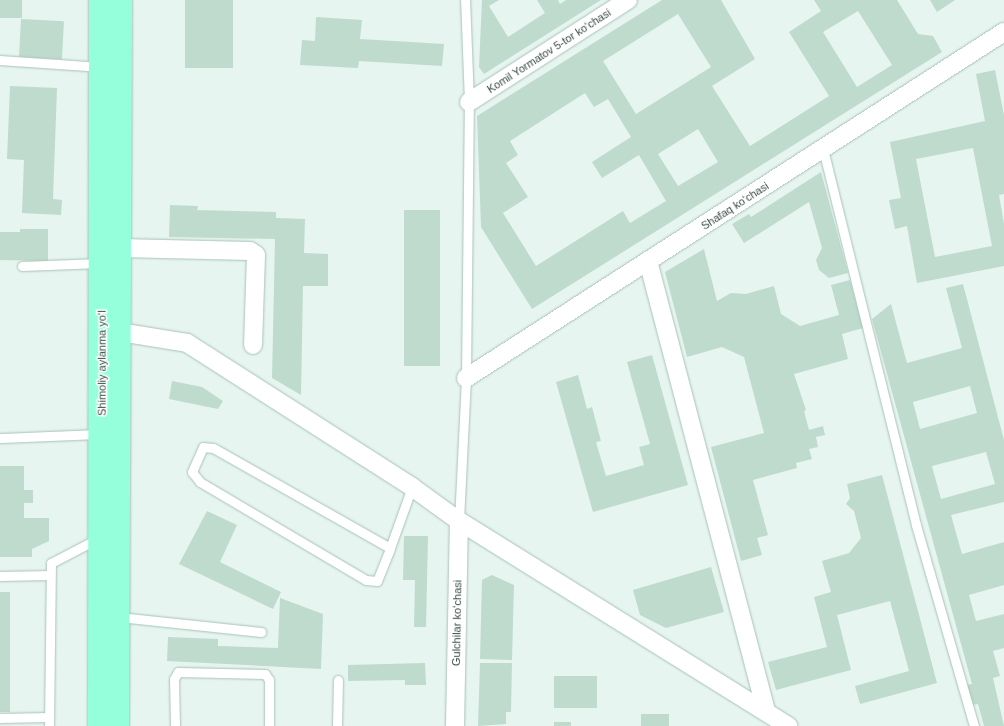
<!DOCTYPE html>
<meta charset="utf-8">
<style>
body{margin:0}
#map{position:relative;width:1004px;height:726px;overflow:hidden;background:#e6f5f0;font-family:Arial,sans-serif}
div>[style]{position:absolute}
.building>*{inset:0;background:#bedbce;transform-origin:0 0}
.roads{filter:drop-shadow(0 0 1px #a8c2b7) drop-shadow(0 0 1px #a8c2b7)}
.service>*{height:9px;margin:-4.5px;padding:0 4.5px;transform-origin:4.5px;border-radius:4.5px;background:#fff}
.minor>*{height:18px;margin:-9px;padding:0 9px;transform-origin:9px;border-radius:9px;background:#fff}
.primary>*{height:22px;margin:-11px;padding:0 11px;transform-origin:11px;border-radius:11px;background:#95ffdb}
span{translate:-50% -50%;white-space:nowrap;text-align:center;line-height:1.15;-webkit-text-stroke:3px #fff;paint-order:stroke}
.street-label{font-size:11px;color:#354940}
</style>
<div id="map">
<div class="building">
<div style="left:0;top:0;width:22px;height:18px"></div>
<div style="left:185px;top:0;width:48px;height:68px"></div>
<div style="clip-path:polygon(482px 0,499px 0,489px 6px,508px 37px,545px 13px,537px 0,558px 0,560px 4px,566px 0,601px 0,484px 74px,479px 67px)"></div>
<div style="clip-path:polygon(evenodd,662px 0,721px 0,755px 59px,712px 86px,750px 146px,829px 96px,789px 32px,821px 11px,814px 0,897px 0,918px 34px,933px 36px,942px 52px,532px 309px,481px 227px,477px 116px,662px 0,858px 11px,892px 65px,857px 87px,823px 32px,858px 11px,662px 0,678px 14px,711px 67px,636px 114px,603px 61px,678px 14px,662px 0,585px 93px,594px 107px,608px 99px,631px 137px,592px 162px,602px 178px,639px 155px,666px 201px,630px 223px,623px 211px,536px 266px,503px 213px,528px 197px,506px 163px,518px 155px,510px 141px,585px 93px,662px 0,698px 129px,718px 162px,678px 186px,658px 154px,698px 129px)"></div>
<div style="clip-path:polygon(930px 0,955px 0,937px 12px)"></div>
<div style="clip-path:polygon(316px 17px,362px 20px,360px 39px,444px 44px,442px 66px,359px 61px,358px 68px,300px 65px,302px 40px,315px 41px)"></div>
<div style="left:21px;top:19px;width:43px;height:38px;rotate:3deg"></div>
<div style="clip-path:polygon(evenodd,995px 70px,1004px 115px,1004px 194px,999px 195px,1004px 224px,1004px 266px,917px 283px,907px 226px,895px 229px,889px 200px,901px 198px,890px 142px,985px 121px,976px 74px,995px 70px,973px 148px,992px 246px,935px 257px,916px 159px,973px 148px)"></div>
<div style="clip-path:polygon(10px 86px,57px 88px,53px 199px,62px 200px,61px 215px,22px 213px,24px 160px,7px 159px)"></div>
<div style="clip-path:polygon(821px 172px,848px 273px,829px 278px,819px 270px,816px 260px,822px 248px,809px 202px,744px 243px,732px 224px,749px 214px,751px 217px)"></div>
<div style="clip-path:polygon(170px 205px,198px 206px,197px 210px,276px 212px,276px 218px,305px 219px,304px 253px,328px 254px,328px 286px,303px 286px,301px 395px,272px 378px,275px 239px,169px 237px)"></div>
<div style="left:404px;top:210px;width:36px;height:156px"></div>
<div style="clip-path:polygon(20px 229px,48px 229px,48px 261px,0 260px,0 232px,20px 232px)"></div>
<div style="clip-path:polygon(704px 249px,717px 301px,731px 293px,746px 294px,774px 286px,781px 314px,800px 326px,839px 315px,831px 285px,850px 280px,863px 328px,842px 334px,848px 359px,794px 374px,806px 410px,804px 411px,809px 430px,823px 426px,825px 435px,816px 437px,818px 447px,809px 449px,812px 459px,796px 463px,797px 468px,753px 480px,768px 535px,757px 538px,762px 555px,741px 561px,711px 447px,764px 433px,744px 357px,722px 347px,687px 357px,665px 272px)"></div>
<div style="clip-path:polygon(evenodd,963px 284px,1004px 440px,1004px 502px,951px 515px,962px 554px,1004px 542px,1004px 585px,969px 595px,976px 621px,1004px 614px,1004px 648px,993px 651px,1000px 676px,993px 678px,1004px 726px,984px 726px,978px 704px,972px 705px,966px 685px,972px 684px,872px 319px,891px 304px,907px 363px,962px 348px,946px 288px,963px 284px,970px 386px,977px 413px,920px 429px,913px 402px,970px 386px,963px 284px,986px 452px,995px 484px,941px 499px,932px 466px,986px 452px)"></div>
<div style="clip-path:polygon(652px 355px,688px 485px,593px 512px,556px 382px,578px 375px,587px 409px,592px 407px,601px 441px,596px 442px,606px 476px,644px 465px,639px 447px,650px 444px,627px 362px)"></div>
<div style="clip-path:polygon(172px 381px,202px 387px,223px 401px,218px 409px,169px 399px)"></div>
<div style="clip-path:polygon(0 466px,24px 466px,24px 490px,33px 490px,33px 503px,24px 503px,24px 518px,49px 518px,49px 541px,32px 549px,32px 557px,0 557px)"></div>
<div style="clip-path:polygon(882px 475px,937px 683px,860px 704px,855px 686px,909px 671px,890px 601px,837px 615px,851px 670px,776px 690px,768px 662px,827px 647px,814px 597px,831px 592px,822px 561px,849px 553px,861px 538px,854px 511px,846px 504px,850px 498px,847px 484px)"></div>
<div style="clip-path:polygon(207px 511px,237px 525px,220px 562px,281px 592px,273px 609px,179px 564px)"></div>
<div style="clip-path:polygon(404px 536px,428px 536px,426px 627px,414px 627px,415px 580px,403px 580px)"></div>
<div style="clip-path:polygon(711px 567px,724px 612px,666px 628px,640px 615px,633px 590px)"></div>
<div style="clip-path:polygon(492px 575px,514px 585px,512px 660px,480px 659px,482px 580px)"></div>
<div style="left:0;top:592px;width:10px;height:120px"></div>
<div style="clip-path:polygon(280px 598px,323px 614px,321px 669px,167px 661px,168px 637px,218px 639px,218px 646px,278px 648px)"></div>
<div style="clip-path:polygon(425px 663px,426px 685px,405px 685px,405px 680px,348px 681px,348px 665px)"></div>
<div style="clip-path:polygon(480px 663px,512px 663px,511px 712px,506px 712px,506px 724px,478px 726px)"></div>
<div style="left:554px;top:676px;width:43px;height:32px"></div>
<div style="left:641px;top:714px;width:28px;height:12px"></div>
<div style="left:554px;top:722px;width:17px;height:4px"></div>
</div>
<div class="roads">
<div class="service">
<div style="left:0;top:60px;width:101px;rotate:4deg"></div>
<div style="left:823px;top:149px;width:387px;rotate:76.1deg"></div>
<div style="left:916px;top:525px;width:209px;rotate:73.9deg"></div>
<div style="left:22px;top:266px;width:78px;rotate:-2.2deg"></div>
<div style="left:0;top:438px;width:100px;rotate:-2.3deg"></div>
<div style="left:459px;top:521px;width:143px;rotate:-87.2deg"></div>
<div style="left:466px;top:378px;width:276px;rotate:-89.4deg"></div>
<div style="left:469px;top:102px;width:102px;rotate:-92.2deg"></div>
<div style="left:390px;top:548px;width:203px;rotate:-150.5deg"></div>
<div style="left:213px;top:448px;width:10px;rotate:-174deg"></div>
<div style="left:203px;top:447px;width:27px;rotate:114deg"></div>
<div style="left:192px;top:472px;width:13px;rotate:51deg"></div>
<div style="left:200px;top:482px;width:193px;rotate:30.6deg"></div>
<div style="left:366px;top:580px;width:11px;rotate:5deg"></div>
<div style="left:377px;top:581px;width:35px;rotate:-68deg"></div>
<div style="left:390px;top:548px;width:65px;rotate:-70.2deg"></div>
<div style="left:0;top:576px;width:50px;rotate:-1.1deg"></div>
<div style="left:119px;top:617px;width:143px;rotate:6deg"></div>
<div style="left:0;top:718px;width:49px;rotate:-1.2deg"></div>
<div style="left:49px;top:726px;width:163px;rotate:-89.3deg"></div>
<div style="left:51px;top:563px;width:54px;rotate:-27.5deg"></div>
<div style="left:175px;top:726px;width:47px;rotate:-91.2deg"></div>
<div style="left:174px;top:679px;width:8px;rotate:-60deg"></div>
<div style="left:178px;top:672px;width:87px;rotate:1.3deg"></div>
<div style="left:265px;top:674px;width:7px;rotate:56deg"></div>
<div style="left:269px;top:680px;width:46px;rotate:90deg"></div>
<div style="left:337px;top:726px;width:46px;rotate:-88.8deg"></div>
</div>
<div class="minor">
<div style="left:469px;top:102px;width:189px;rotate:-32.7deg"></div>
<div style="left:120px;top:248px;width:130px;rotate:1.3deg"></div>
<div style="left:250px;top:251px;width:7px;rotate:34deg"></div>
<div style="left:256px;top:255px;width:90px;rotate:91.9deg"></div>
<div style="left:648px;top:261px;width:464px;rotate:75.3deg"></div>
<div style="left:120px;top:332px;width:68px;rotate:9.3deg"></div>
<div style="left:187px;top:343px;width:267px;rotate:32.6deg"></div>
<div style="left:412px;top:487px;width:58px;rotate:35.9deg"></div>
<div style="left:459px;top:521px;width:388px;rotate:31.9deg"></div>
<div style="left:466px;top:378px;width:640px;rotate:-32.75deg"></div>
<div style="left:455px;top:726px;width:205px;rotate:-88.9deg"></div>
</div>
<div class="primary">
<div style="left:99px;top:726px;width:726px;rotate:-89.92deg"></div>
<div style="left:118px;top:726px;width:726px;rotate:-89.76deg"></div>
</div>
</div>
<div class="street-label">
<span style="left:549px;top:51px;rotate:-33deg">Komil Yormatov 5-tor koʻchasi</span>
<span style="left:735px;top:206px;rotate:-33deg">Shafaq koʻchasi</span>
<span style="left:102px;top:363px;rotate:-90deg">Shimoliy aylanma yoʻl</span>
<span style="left:457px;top:623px;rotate:-89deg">Gulchilar koʻchasi</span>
</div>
</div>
